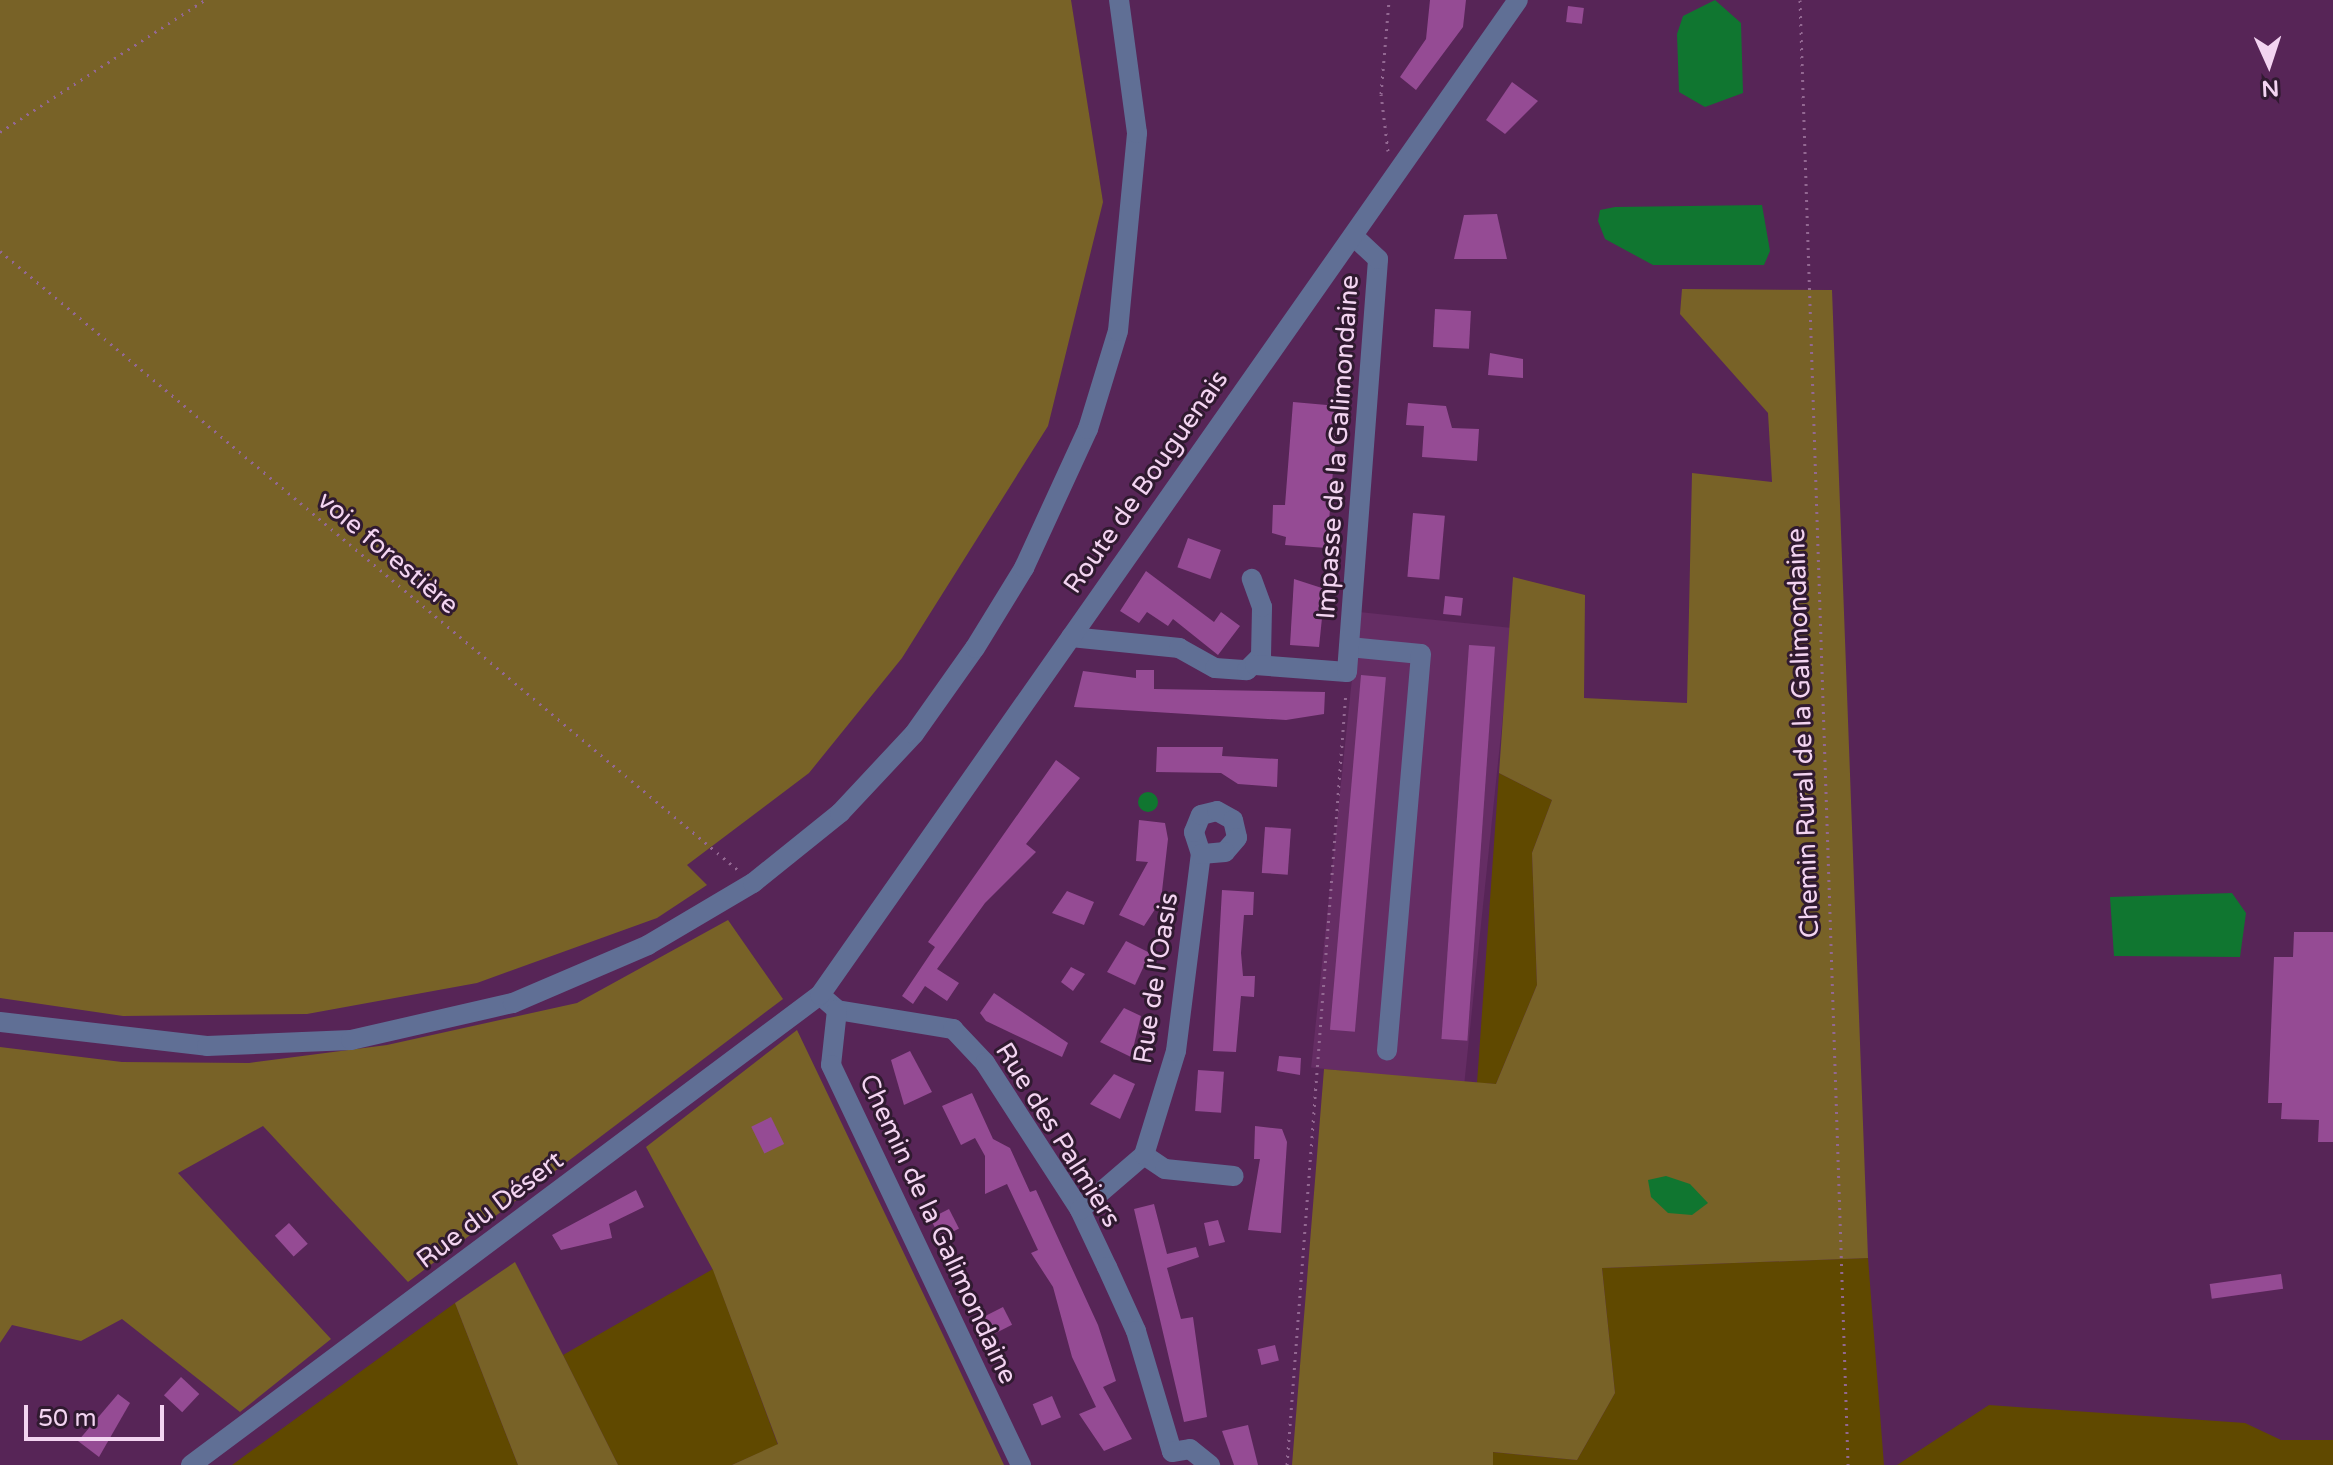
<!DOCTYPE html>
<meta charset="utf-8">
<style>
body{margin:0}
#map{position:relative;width:2333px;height:1465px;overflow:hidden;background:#572557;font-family:"Varela Round",sans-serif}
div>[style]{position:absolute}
.built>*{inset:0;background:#652d64;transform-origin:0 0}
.green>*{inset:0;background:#604900}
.forest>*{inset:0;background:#786227}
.water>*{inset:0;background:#107630}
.round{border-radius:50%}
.building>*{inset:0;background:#954b94;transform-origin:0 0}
.path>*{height:3px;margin-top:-1.5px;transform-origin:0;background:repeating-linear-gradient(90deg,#936892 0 2px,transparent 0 8px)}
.minor>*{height:20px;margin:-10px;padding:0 10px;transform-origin:10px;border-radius:10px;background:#606f95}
span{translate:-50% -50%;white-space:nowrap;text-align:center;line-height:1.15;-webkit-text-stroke:6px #301a30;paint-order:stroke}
.street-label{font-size:26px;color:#f3d4f1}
.north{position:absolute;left:2229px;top:24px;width:80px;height:80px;-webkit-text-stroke:6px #301a30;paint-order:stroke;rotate:177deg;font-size:22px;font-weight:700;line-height:32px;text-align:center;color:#f3d4f1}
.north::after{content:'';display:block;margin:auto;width:28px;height:36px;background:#f3d4f1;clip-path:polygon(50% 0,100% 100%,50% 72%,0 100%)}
.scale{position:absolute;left:24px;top:1405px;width:140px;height:36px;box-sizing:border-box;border:4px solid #f3d4f1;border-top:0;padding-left:10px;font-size:24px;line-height:28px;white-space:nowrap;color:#f3d4f1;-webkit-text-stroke:6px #301a30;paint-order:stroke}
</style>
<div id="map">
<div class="built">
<div style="left:1359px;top:612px;width:154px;height:458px;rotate:6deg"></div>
</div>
<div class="green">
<div style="clip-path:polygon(1499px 773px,1552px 800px,1532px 853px,1537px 985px,1496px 1084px,1477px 1083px)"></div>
<div style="clip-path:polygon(1868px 1258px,1884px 1465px,1493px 1465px,1492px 1452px,1577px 1460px,1615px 1393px,1602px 1268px)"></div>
<div style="clip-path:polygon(713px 1269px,778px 1445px,732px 1465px,618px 1465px,563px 1355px)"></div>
<div style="clip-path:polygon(455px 1303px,518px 1465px,232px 1465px)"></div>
<div style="clip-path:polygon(1989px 1405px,2245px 1423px,2281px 1440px,2333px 1440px,2333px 1465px,1897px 1465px)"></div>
</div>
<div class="forest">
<div style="clip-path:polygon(0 0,1071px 0,1103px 202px,1048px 426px,902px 658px,809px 773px,687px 865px,707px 885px,657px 918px,477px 983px,307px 1014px,123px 1016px,0 998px)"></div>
<div style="clip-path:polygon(1682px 289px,1832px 290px,1868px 1258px,1602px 1268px,1615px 1393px,1577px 1460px,1493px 1452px,1493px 1465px,1292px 1465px,1324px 1069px,1496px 1084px,1537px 985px,1532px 853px,1552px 800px,1499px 773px,1513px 577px,1585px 595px,1584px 698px,1687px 703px,1692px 473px,1772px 482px,1768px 413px,1680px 314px)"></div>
<div style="clip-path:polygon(728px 920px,783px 999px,408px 1282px,263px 1126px,178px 1173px,331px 1339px,240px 1412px,122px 1319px,81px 1341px,12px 1325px,0 1343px,0 1047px,122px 1062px,249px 1063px,387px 1045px,577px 1003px)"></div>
<div style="clip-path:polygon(797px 1030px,944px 1337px,1004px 1465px,732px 1465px,778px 1444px,713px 1270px,646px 1147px)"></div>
<div style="clip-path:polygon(515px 1262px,563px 1355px,618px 1465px,518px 1465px,455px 1303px)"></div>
</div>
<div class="water">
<div style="clip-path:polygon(1715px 0,1741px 23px,1743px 93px,1705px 107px,1679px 92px,1677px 34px,1683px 16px)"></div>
<div style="clip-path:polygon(1762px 205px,1770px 251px,1764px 265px,1653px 265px,1605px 239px,1598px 221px,1600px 210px,1615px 207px)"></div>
<div class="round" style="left:1138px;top:792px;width:20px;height:20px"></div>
<div style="clip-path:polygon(2232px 893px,2246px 913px,2240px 957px,2114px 956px,2110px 897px)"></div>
<div style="clip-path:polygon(1666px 1176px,1690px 1184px,1708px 1203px,1692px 1215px,1668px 1213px,1651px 1197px,1648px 1180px)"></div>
</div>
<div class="building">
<div style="clip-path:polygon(1430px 0,1466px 0,1463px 27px,1416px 90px,1400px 77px,1426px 39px)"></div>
<div style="left:1568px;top:6px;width:16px;height:16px;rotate:7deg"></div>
<div style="clip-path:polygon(1512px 82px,1538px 101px,1505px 134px,1486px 120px)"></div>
<div style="clip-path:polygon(1497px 214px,1507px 259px,1454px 259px,1464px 215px)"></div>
<div style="left:1435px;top:309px;width:36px;height:38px;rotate:3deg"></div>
<div style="clip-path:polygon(1490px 353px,1523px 359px,1523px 378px,1488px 375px)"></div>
<div style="clip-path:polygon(1293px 402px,1338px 406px,1327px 548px,1285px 545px,1286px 537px,1272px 533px,1273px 505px,1285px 505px)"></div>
<div style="clip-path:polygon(1408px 403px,1446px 406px,1452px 428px,1479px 429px,1477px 461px,1422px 457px,1424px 426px,1406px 425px)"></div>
<div style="left:1413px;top:513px;width:32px;height:64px;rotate:5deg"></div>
<div style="left:1188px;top:538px;width:35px;height:31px;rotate:20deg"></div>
<div style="clip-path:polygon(1146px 571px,1214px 622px,1221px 612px,1240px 626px,1218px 655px,1173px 619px,1168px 626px,1147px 612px,1139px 623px,1120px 611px)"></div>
<div style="clip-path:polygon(1294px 579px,1325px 589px,1319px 647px,1290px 645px)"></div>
<div style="left:1445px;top:596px;width:18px;height:18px;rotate:6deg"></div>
<div style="left:1469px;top:645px;width:26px;height:395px;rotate:4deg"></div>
<div style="clip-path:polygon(1136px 670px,1154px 670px,1154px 689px,1325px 692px,1324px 714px,1286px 720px,1074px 707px,1083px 671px,1136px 678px)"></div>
<div style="left:1361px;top:675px;width:25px;height:356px;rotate:5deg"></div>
<div style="clip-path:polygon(1157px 747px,1223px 747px,1222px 756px,1278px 759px,1277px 787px,1238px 784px,1221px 773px,1156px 772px)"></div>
<div style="clip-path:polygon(1056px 760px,1080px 778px,1026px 844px,1036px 852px,985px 903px,937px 969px,959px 983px,947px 1001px,925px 986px,913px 1004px,902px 996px,935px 947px,928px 942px)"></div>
<div style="clip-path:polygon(1139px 820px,1165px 823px,1168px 839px,1161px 900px,1144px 926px,1119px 915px,1148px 862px,1136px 861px)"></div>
<div style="left:1265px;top:827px;width:26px;height:46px;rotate:4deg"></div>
<div style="clip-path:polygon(1222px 890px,1254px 892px,1253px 915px,1244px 915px,1241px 953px,1243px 976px,1255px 976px,1254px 997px,1241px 996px,1236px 1052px,1213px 1051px)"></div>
<div style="clip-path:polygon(1067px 891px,1094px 902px,1084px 925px,1052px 913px)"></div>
<div style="clip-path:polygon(2294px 932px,2333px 932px,2333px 1142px,2318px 1142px,2319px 1120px,2281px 1119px,2282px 1103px,2268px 1103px,2274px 957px,2293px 957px)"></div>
<div style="clip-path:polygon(1126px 941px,1150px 953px,1135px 985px,1107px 972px)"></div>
<div style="clip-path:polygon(1071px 967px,1085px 974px,1073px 991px,1061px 982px)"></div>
<div style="clip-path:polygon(994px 993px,1068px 1043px,1062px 1057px,986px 1021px,980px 1013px)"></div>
<div style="clip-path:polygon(1124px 1008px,1141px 1016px,1131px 1057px,1100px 1042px)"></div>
<div style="clip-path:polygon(910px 1051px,932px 1092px,904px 1105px,891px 1060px)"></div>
<div style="clip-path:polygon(1279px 1056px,1301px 1058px,1300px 1075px,1277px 1071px)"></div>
<div style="left:1198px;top:1070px;width:26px;height:41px;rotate:4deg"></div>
<div style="clip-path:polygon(1114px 1074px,1135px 1084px,1120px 1119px,1090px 1104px)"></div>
<div style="clip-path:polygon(972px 1093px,993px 1139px,1010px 1148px,1030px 1192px,1036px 1190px,1098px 1325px,1116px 1381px,1103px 1387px,1132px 1439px,1104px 1451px,1079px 1414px,1096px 1407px,1072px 1357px,1053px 1287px,1031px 1253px,1038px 1250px,1007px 1184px,985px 1194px,985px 1156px,975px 1138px,961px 1145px,942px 1106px)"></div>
<div style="left:771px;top:1117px;width:30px;height:22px;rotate:64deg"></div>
<div style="clip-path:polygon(1255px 1126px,1282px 1129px,1287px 1142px,1281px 1233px,1248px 1230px,1260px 1159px,1254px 1159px)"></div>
<div style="clip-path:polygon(636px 1190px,644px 1207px,609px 1224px,612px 1238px,561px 1250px,552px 1235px)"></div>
<div style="clip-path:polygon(1154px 1204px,1167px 1254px,1196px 1247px,1199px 1257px,1167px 1268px,1181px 1319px,1193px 1317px,1207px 1417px,1184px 1422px,1134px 1209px)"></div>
<div style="left:949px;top:1209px;width:22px;height:21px;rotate:63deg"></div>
<div style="clip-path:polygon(1218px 1220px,1225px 1242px,1209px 1246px,1204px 1223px)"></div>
<div style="left:289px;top:1223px;width:28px;height:19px;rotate:48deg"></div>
<div style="left:2281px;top:1274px;width:15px;height:72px;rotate:82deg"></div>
<div style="left:1003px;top:1307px;width:20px;height:21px;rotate:63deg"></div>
<div style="left:1275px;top:1345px;width:16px;height:18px;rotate:76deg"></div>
<div style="left:181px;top:1377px;width:25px;height:25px;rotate:43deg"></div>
<div style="clip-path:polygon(118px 1394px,130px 1403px,99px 1457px,78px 1441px)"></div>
<div style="left:1052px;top:1396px;width:23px;height:21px;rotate:67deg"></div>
<div style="clip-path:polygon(1248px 1425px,1258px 1465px,1234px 1465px,1222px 1431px)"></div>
</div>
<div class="path">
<div style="left:1800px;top:0;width:1466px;rotate:88.12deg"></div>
<div style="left:0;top:132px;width:244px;rotate:-32.8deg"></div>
<div style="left:1388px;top:151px;width:57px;rotate:-97deg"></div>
<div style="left:1381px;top:94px;width:94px;rotate:-85.1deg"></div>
<div style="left:0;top:251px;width:963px;rotate:39.99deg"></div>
<div style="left:1287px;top:1465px;width:775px;rotate:-85.64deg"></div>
</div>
<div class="minor">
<div style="left:1071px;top:637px;width:109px;rotate:5.8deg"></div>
<div style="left:1179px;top:648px;width:41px;rotate:29.1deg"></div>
<div style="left:1215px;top:668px;width:32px;rotate:4deg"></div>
<div style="left:1247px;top:670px;width:20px;rotate:-45deg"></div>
<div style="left:1261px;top:656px;width:49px;rotate:-88.8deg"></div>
<div style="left:1262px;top:607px;width:30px;rotate:-110deg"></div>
<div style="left:1349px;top:647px;width:72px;rotate:5.6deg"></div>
<div style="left:1421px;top:654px;width:398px;rotate:94.9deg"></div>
<div style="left:1255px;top:665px;width:92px;rotate:4.4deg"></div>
<div style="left:1347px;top:672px;width:414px;rotate:-85.7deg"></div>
<div style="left:1378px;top:259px;width:34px;rotate:-137deg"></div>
<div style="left:820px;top:995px;width:23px;rotate:41deg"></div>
<div style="left:837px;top:1010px;width:118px;rotate:9.3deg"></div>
<div style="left:953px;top:1029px;width:47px;rotate:46.7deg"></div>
<div style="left:985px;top:1063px;width:175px;rotate:57.1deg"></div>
<div style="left:1080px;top:1210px;width:63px;rotate:64.7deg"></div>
<div style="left:1107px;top:1267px;width:70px;rotate:65.6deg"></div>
<div style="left:1136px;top:1331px;width:126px;rotate:73.4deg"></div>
<div style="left:837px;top:1010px;width:55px;rotate:96.2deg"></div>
<div style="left:831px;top:1065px;width:443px;rotate:64.6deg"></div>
<div style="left:0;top:1022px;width:208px;rotate:6.6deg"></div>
<div style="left:207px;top:1046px;width:144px;rotate:-2.4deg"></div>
<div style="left:351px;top:1040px;width:166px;rotate:-12.9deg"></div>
<div style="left:513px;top:1003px;width:147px;rotate:-23.2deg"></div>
<div style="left:648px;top:945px;width:122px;rotate:-30.6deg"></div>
<div style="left:753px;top:883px;width:112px;rotate:-38.8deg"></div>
<div style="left:840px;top:813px;width:108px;rotate:-46.9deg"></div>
<div style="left:914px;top:734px;width:105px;rotate:-54.7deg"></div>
<div style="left:975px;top:648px;width:94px;rotate:-58.5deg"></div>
<div style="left:1024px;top:568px;width:153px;rotate:-65.3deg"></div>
<div style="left:1088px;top:429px;width:102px;rotate:-73deg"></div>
<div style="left:1118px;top:331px;width:199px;rotate:-84.5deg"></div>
<div style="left:1137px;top:133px;width:134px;rotate:-97.7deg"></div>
<div style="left:1144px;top:1155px;width:25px;rotate:34deg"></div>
<div style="left:1165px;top:1169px;width:69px;rotate:5.8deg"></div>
<div style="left:1080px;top:1210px;width:84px;rotate:-40.7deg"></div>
<div style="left:1144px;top:1155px;width:109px;rotate:-72.9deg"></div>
<div style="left:1176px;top:1051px;width:199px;rotate:-82.8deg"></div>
<div style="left:1201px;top:854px;width:23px;rotate:-108deg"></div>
<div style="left:1194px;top:832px;width:18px;rotate:-68deg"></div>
<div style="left:1201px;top:815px;width:16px;rotate:-14deg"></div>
<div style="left:1217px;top:811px;width:18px;rotate:29deg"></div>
<div style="left:1233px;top:820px;width:18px;rotate:77deg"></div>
<div style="left:1237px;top:838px;width:18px;rotate:131deg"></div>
<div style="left:1225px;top:852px;width:24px;rotate:175deg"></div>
<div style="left:1172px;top:1452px;width:18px;rotate:-9deg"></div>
<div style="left:1190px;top:1449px;width:26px;rotate:39deg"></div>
<div style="left:191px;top:1465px;width:785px;rotate:-36.77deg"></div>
<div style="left:820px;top:995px;width:1215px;rotate:-54.95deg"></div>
</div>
<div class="street-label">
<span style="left:1338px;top:447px;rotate:-86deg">Impasse de la Galimondaine</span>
<span style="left:1146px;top:482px;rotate:-55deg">Route de Bouguenais</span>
<span style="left:388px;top:553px;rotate:40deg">voie forestière</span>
<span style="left:1803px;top:733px;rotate:-92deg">Chemin Rural de la Galimondaine</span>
<span style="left:1156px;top:978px;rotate:-81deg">Rue de l'Oasis</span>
<span style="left:1058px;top:1135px;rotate:58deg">Rue des Palmiers</span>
<span style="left:490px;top:1210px;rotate:-37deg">Rue du Désert</span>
<span style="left:938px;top:1229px;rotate:65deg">Chemin de la Galimondaine</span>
</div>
<div class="north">N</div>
<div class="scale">50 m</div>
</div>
